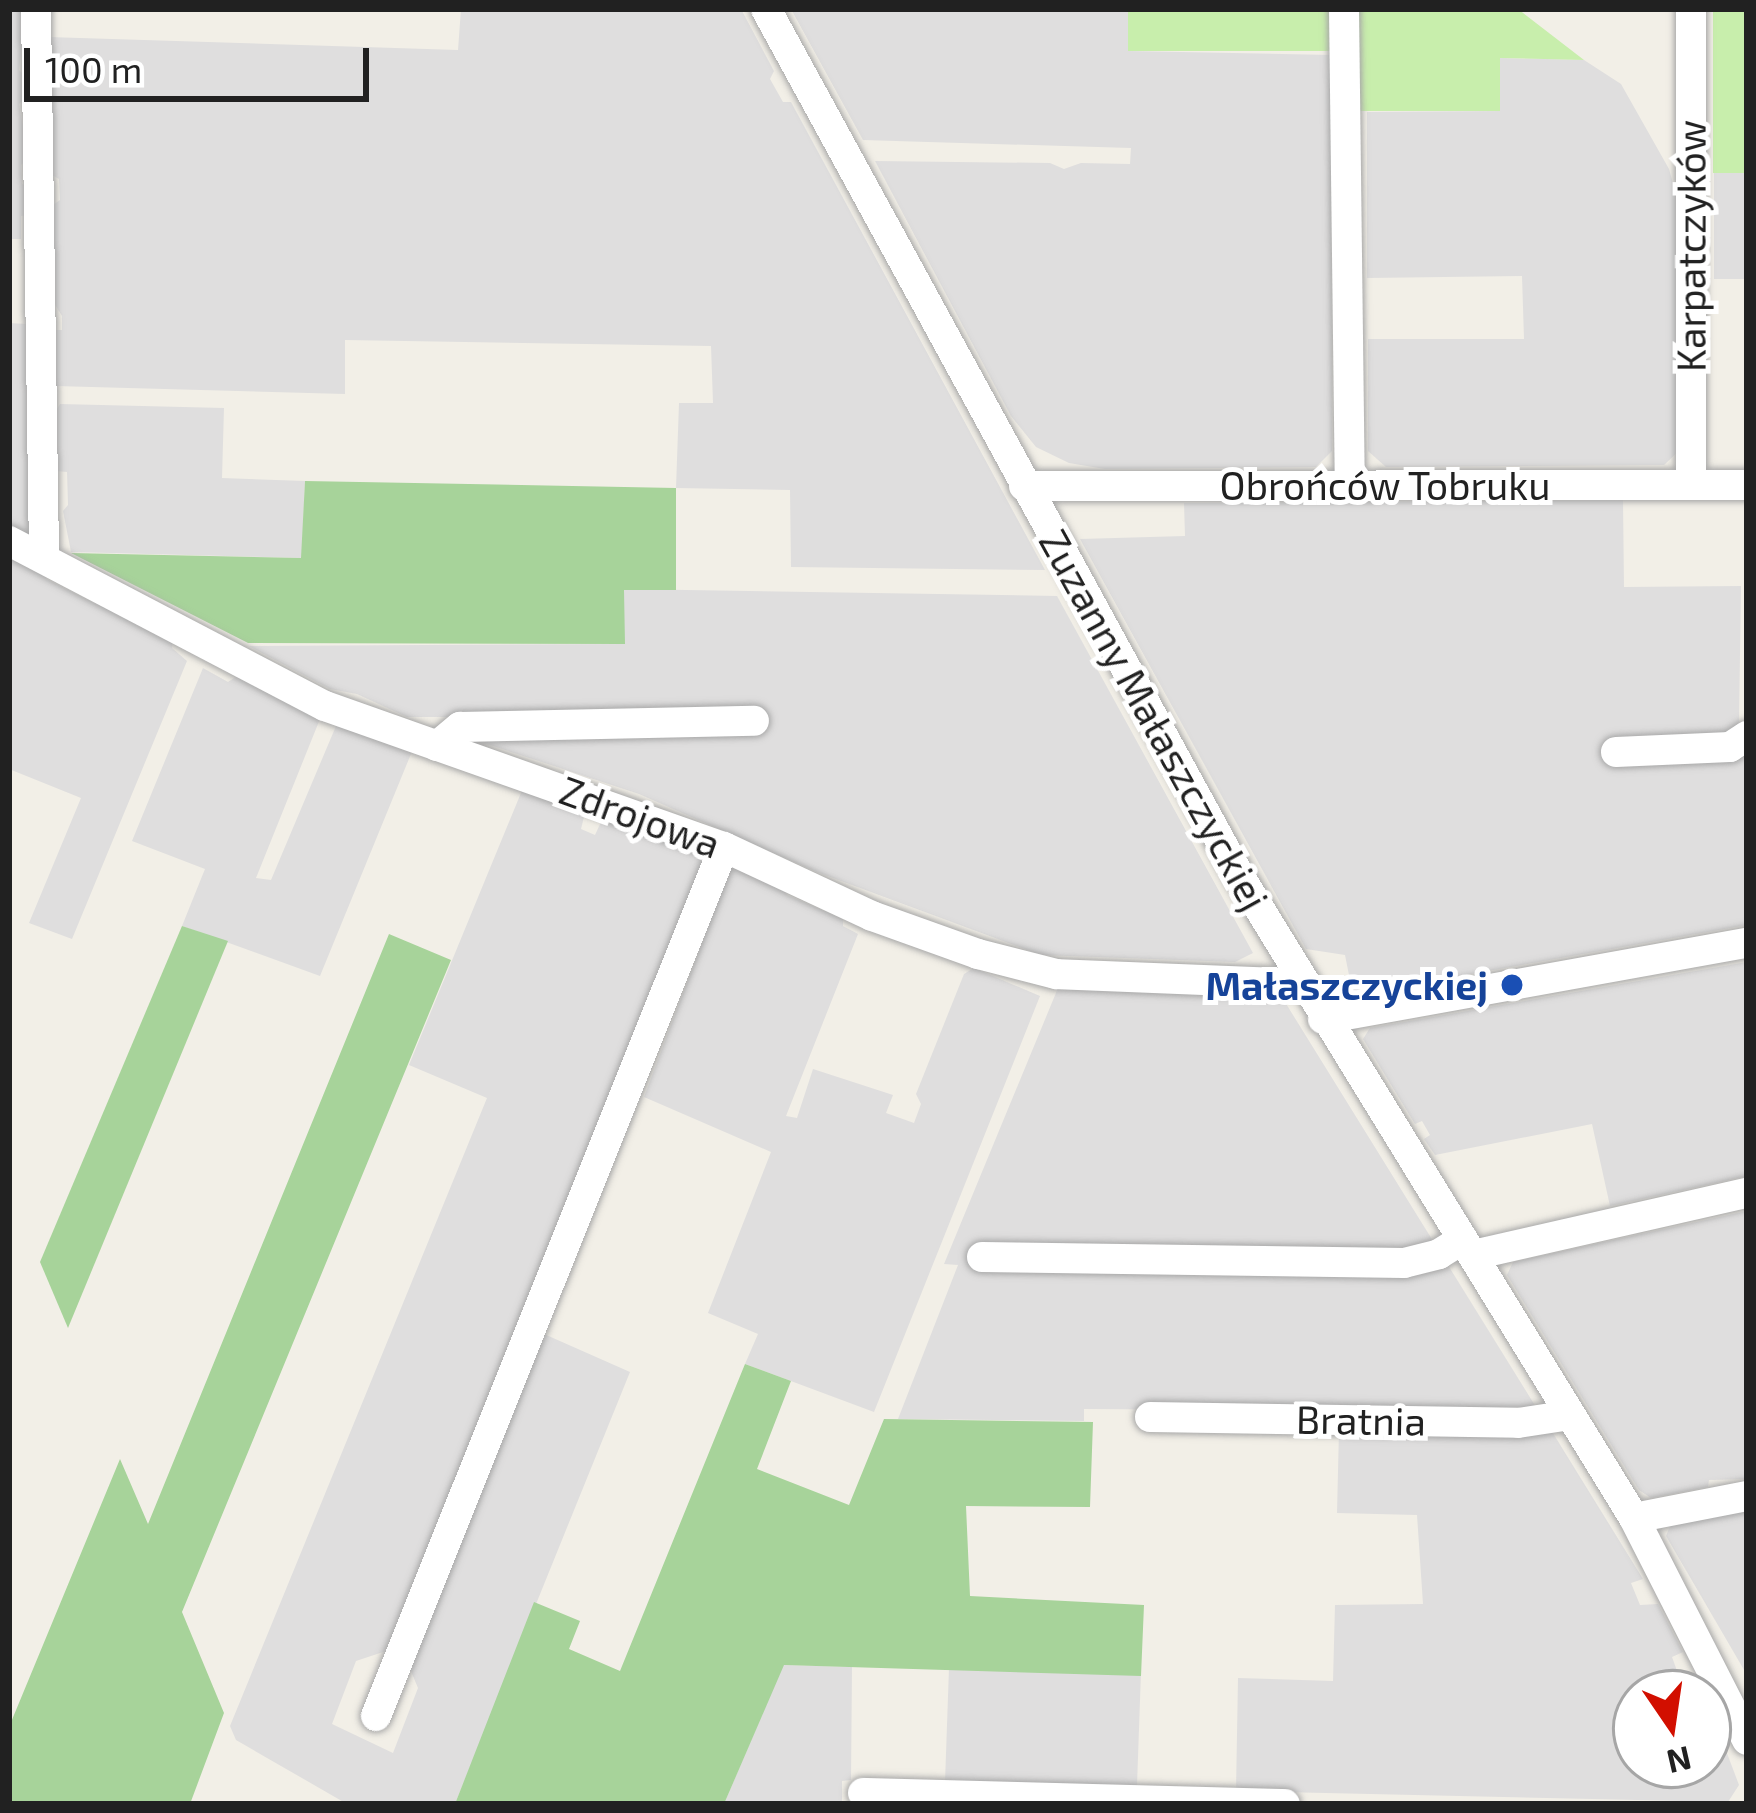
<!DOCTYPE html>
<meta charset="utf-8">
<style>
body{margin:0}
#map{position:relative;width:1756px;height:1813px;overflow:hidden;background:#f2efe7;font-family:"Exo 2",sans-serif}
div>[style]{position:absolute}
.residential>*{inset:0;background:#dfdede;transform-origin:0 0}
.grass>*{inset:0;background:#c8eeac;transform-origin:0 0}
.forest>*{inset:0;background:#a7d39a}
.roads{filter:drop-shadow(0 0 3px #a8a8a8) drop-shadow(0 0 3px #a8a8a8)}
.minor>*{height:30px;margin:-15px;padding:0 15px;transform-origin:15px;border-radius:15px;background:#fff}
.dots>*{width:33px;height:33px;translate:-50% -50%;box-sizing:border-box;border:6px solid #fff;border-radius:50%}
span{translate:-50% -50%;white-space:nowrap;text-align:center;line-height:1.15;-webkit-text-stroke:10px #fff;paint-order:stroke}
.street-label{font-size:39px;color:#212121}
.transit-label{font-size:39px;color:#164399;font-weight:700}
.right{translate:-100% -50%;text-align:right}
.frame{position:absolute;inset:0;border:12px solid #212121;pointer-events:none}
.north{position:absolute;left:1612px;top:1669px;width:120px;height:120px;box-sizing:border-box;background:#fff;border:3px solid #a6a6a6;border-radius:50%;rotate:167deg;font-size:33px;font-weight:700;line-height:48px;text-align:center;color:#212121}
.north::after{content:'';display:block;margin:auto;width:42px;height:54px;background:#d20f00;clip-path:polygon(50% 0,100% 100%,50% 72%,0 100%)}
.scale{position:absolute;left:24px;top:48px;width:345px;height:54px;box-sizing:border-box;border:6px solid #212121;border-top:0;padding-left:15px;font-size:36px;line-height:42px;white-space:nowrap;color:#212121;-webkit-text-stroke:9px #fff;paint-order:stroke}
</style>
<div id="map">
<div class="residential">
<div style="clip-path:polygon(9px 9px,26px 12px,19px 70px,26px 77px,26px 98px,19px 104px,28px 158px,21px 165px,22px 184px,28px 186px,29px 215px,21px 216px,21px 239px,9px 239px)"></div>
<div style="clip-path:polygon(461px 9px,741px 9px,774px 71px,770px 79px,783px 102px,791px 102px,1045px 570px,791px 567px,790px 490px,676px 488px,679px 403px,713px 403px,711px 346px,345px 340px,345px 394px,55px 386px,53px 330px,62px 330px,62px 316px,54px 303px,53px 205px,60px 200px,59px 179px,52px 175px,48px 37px,458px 50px)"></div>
<div style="clip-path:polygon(791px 9px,1128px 9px,1128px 51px,1331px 55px,1332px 451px,1316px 467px,1105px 469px,1069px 463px,1036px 447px,1011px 416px,875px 161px,1050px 163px,1064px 169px,1081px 163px,1130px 164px,1131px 148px,863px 140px)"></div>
<div style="clip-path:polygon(1499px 58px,1584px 60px,1621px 84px,1669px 169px,1679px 205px,1682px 448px,1664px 465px,1386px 467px,1368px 451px,1368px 339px,1524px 339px,1522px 276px,1367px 278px,1367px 112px,1499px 111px)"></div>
<div style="left:1714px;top:173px;width:33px;height:106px"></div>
<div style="clip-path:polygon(9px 323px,26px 324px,33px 532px,25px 538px,9px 531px)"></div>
<div style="clip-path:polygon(60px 404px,224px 408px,222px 478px,305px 481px,302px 558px,71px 552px,63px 511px,68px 505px,67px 472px,56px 471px,55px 412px)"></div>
<div style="clip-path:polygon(1623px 500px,1624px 587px,1741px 586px,1739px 723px,1724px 738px,1615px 760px,1747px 754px,1747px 925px,1353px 995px,1345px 955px,1306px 949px,1080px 539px,1185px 536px,1184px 503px)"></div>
<div style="clip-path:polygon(9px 555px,49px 573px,46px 579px,96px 604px,106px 602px,173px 640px,172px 648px,187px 661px,72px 939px,29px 923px,81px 798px,9px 769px)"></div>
<div style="clip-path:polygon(624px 589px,1057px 596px,1253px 953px,1235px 962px,1041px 955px,817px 872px,639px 794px,484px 743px,486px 733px,524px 717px,407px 717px,357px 694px,330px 689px,249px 646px,624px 644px)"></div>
<div style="clip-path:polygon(203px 668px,228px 682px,240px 674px,322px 714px,256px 878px,271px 880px,336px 726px,413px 749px,320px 976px,182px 926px,205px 869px,132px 841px)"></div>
<div style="clip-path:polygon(523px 788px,585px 813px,581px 829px,595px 835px,602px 820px,699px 852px,704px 862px,386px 1651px,356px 1661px,332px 1724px,393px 1753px,418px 1688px,408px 1664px,544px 1334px,630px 1372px,455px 1804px,347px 1804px,236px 1740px,230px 1726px,487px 1098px,409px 1065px)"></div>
<div style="clip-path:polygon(731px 866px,784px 886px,787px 895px,843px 919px,843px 926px,858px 934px,786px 1116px,797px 1118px,813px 1069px,893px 1095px,886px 1113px,914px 1123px,921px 1104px,916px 1094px,964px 974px,974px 968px,1040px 996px,874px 1412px,745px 1364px,758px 1334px,708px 1313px,771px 1152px,644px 1097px)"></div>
<div style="clip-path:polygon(1747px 962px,1747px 1176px,1610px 1206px,1592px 1124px,1435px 1155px,1424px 1139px,1430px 1135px,1422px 1121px,1415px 1124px,1363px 1039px,1370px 1028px)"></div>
<div style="clip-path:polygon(1058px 988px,1280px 994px,1539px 1412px,1084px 1409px,1084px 1421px,898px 1419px,958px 1265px,944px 1264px)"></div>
<div style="clip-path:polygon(1747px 1211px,1747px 1479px,1709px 1480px,1708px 1487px,1651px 1498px,1639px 1490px,1507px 1275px,1513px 1262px)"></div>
<div style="clip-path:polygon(1339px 1430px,1551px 1430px,1643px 1579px,1631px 1583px,1640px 1605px,1658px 1604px,1683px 1652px,1672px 1657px,1680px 1679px,1697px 1679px,1703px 1693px,1636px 1693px,1636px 1765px,1708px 1765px,1708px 1703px,1739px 1785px,1728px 1802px,1236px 1791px,1238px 1678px,1333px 1681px,1335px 1605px,1423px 1604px,1417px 1515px,1337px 1513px)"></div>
<div style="clip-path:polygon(1747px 1506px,1747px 1675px,1666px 1536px,1672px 1521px)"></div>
<div style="clip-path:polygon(783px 1665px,852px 1667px,851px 1780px,842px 1781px,842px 1801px,926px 1804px,724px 1804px)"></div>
<div style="left:949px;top:1668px;width:192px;height:119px;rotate:2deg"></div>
</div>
<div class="grass">
<div style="left:1128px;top:9px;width:203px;height:42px"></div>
<div style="clip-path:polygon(1353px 9px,1518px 9px,1584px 60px,1500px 58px,1500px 111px,1354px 111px)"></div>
<div style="left:1713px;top:9px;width:34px;height:164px"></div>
</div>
<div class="forest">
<div style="clip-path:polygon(305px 481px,676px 488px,676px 590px,624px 590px,625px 644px,248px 643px,71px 553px,301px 558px)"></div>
<div style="clip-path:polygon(182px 926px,228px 941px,68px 1328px,40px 1262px)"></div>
<div style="clip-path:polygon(389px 934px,451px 960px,182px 1612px,224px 1713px,190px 1804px,9px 1804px,9px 1727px,120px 1459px,148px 1524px)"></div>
<div style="clip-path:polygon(745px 1364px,791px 1381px,757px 1469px,849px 1505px,884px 1419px,1093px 1422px,1090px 1507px,966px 1506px,970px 1596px,1144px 1605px,1141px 1676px,784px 1665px,724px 1804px,455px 1804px,534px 1602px,580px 1621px,569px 1649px,620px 1671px)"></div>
</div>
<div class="roads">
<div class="minor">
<div style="left:36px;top:9px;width:548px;rotate:89.16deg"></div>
<div style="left:766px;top:9px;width:989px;rotate:61.36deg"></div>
<div style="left:1240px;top:877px;width:752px;rotate:58.42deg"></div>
<div style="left:1634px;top:1518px;width:249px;rotate:63deg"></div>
<div style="left:1344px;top:9px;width:477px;rotate:89.3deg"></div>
<div style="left:1691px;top:483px;width:474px;rotate:-90deg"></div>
<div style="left:1024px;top:486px;width:723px;rotate:-0.08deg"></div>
<div style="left:9px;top:541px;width:356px;rotate:27.6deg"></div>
<div style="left:325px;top:706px;width:423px;rotate:19.5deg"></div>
<div style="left:724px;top:847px;width:163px;rotate:25deg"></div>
<div style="left:872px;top:916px;width:113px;rotate:19.7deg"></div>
<div style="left:978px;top:954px;width:81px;rotate:14.4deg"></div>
<div style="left:1056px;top:974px;width:245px;rotate:2.3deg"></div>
<div style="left:437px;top:746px;width:30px;rotate:-40deg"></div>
<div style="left:460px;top:727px;width:294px;rotate:-1.2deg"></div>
<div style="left:1616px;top:752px;width:114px;rotate:-2.5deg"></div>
<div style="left:1730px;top:747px;width:20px;rotate:-33deg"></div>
<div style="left:1323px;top:1019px;width:431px;rotate:-10.2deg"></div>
<div style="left:1473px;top:1255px;width:281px;rotate:-12.8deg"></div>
<div style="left:982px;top:1257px;width:422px;rotate:0.8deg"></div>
<div style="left:1404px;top:1263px;width:36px;rotate:-14deg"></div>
<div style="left:1439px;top:1254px;width:28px;rotate:-32deg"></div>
<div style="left:1150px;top:1417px;width:368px;rotate:0.9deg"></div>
<div style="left:1518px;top:1423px;width:53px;rotate:-8.7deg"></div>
<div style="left:1634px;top:1518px;width:115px;rotate:-11deg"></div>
<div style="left:376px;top:1716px;width:936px;rotate:-68.18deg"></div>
<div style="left:863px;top:1793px;width:422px;rotate:1.5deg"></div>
</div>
</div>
<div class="dots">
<div style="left:1512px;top:985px;background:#1a4fb4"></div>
</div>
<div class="street-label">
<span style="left:1691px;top:246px;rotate:-90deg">Karpatczyków</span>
<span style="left:1385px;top:485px">Obrońców Tobruku</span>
<span style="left:1154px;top:720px;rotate:61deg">Zuzanny Małaszczyckiej</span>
<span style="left:640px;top:817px;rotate:20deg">Zdrojowa</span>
<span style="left:1361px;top:1420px;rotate:1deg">Bratnia</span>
</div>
<div class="transit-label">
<span class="right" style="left:1488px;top:985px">Małaszczyckiej</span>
</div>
<div class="frame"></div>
<div class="north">N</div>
<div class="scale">100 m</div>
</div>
